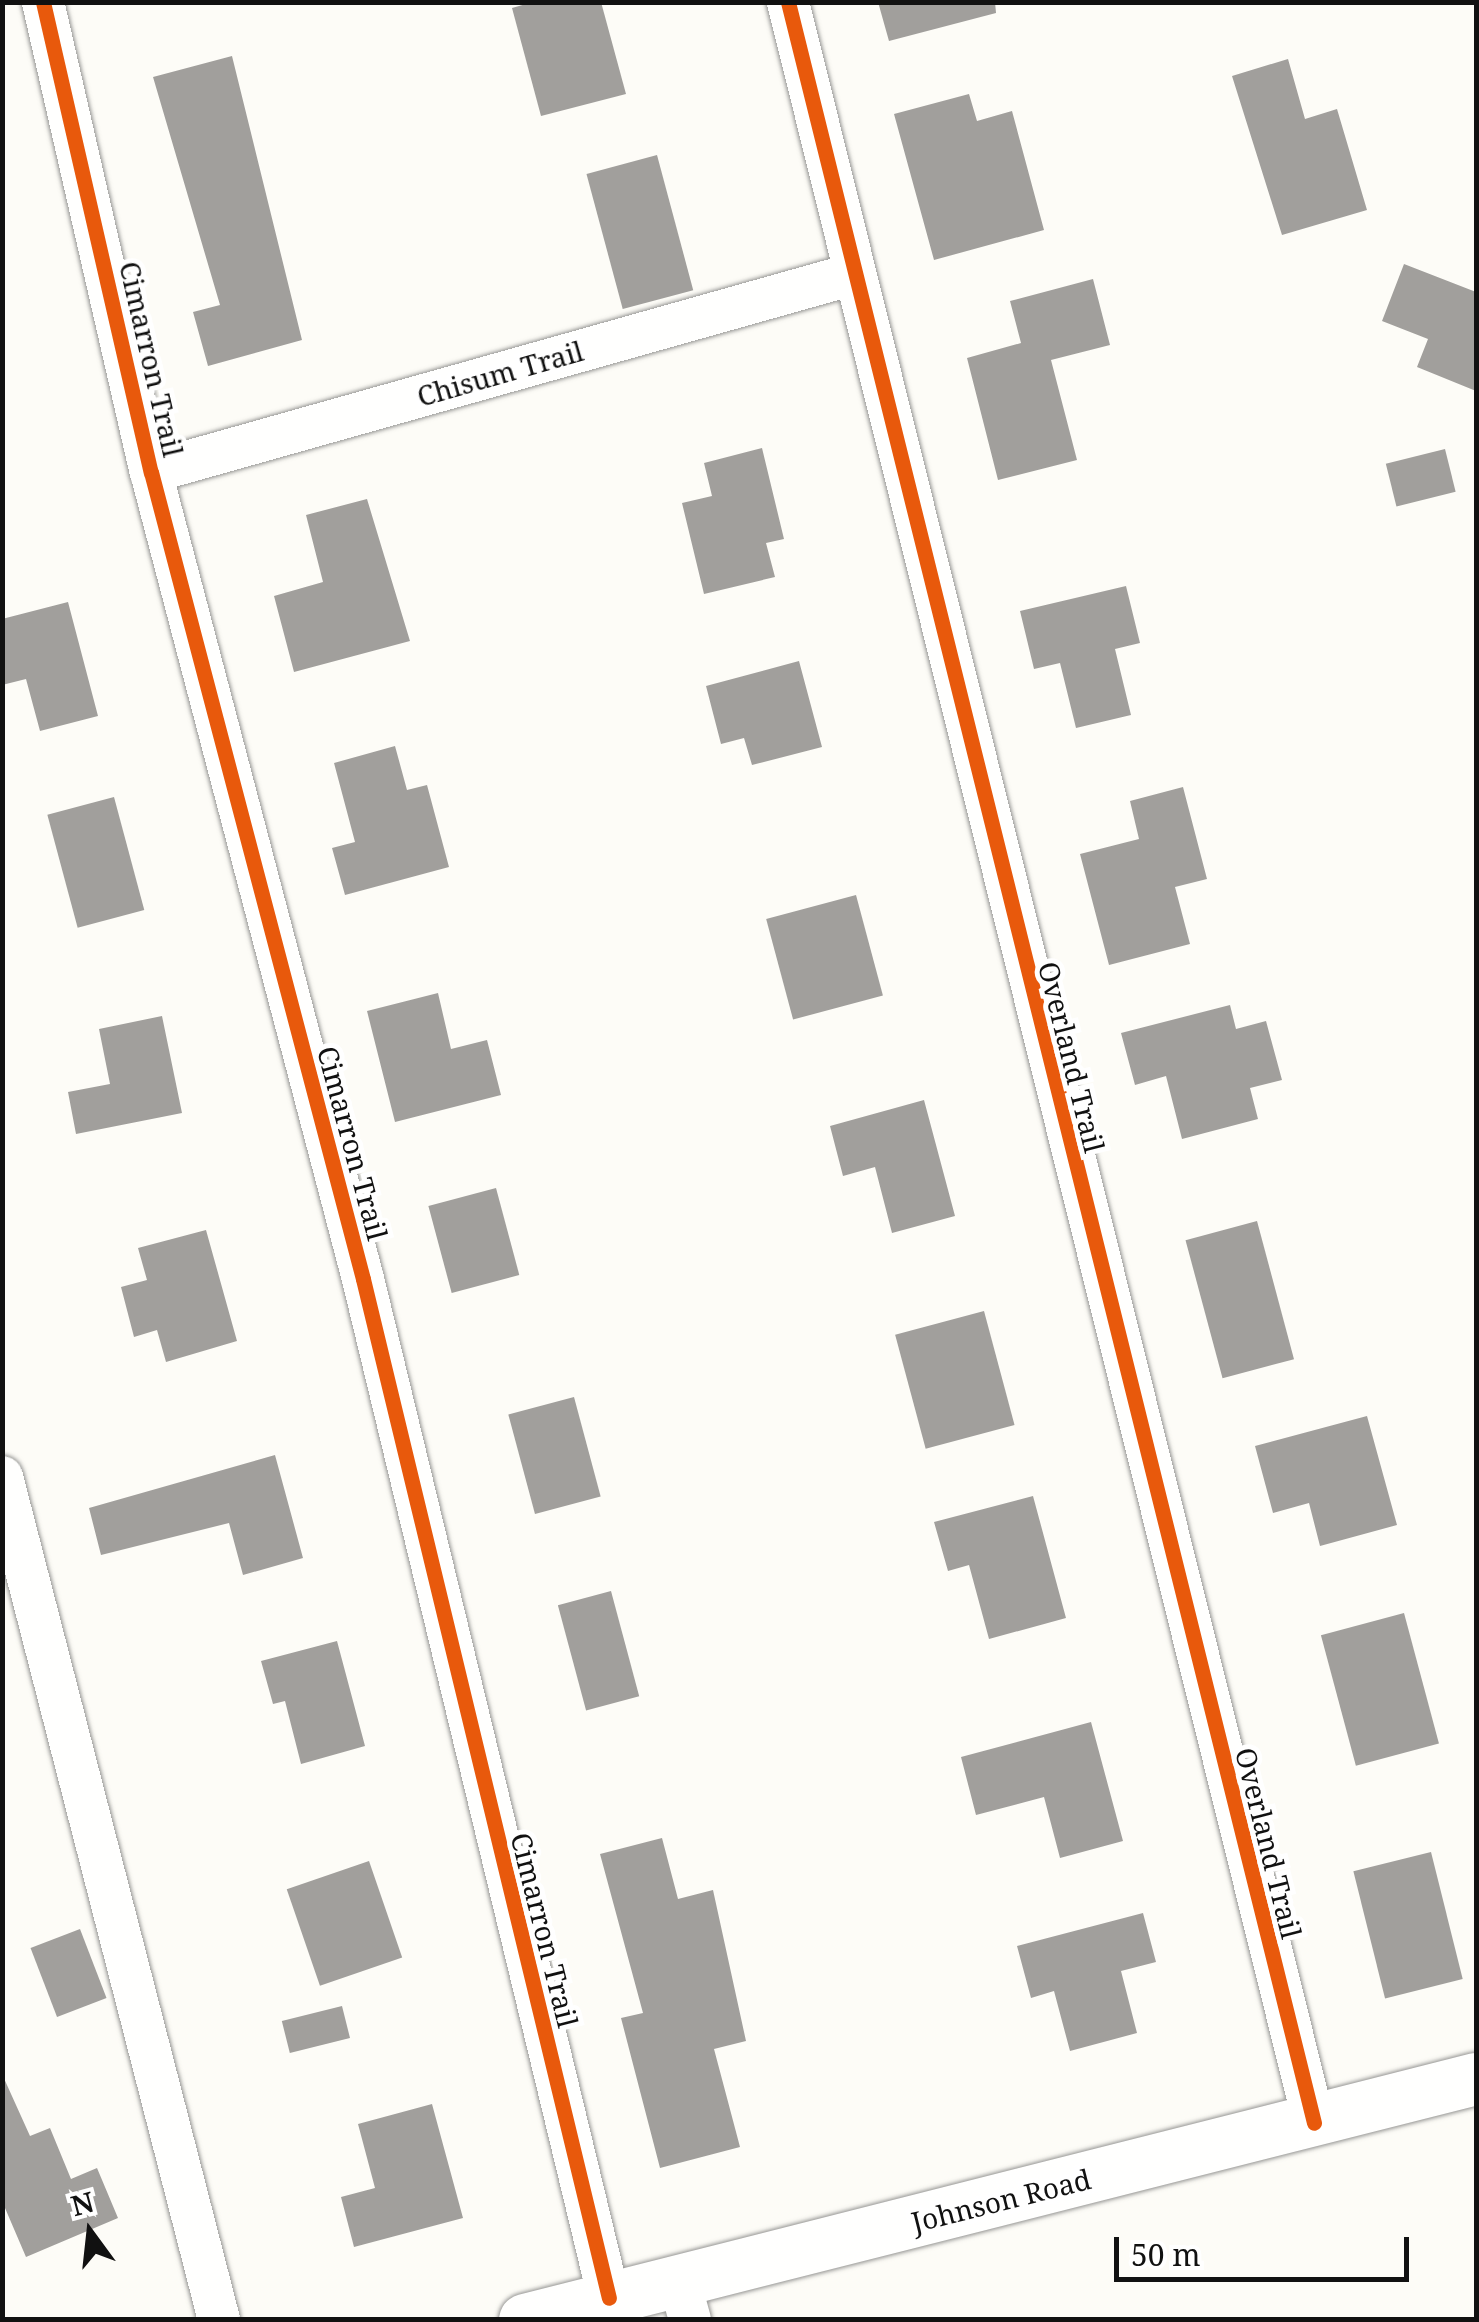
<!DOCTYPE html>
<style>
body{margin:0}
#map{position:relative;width:1479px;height:2322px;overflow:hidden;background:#fdfcf7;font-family:"Noto Serif",serif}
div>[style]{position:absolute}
.building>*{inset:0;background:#a19f9c;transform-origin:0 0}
.roads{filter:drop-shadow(0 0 2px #979795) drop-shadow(0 0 2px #979795)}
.minor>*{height:42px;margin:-21px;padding:0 21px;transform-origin:21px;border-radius:21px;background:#fffffe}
.tertiary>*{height:52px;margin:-26px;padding:0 26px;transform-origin:26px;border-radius:26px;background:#fffffe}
.cycleway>*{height:15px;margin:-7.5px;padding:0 7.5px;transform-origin:7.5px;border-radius:7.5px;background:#e8590c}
span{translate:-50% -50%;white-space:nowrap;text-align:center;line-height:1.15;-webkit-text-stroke:10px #fff;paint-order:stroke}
.street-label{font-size:28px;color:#111}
.frame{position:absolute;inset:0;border:5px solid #111;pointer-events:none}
.north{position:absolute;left:40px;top:2182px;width:100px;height:100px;-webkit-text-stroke:8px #fff;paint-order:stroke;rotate:345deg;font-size:28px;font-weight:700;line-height:40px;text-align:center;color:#111}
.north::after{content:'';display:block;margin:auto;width:35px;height:45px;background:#111;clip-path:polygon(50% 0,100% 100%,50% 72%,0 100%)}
.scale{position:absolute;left:1114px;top:2237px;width:295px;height:45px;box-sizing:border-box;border:5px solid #111;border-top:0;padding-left:12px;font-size:30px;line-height:35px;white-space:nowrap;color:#111;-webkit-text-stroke:8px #fff;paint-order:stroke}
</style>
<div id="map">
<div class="building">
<div style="clip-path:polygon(533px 2px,601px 2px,626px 94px,541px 116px,512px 8px)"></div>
<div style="clip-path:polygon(878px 2px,995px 2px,996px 13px,889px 41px)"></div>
<div style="clip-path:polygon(232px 56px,302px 340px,208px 366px,193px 312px,220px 305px,153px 77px)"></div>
<div style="clip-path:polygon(1288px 59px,1305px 119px,1337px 109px,1367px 210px,1282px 235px,1232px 76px)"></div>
<div style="clip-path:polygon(969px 94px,977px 121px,1012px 111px,1044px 230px,934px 260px,894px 114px)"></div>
<div style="left:657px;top:155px;width:140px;height:73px;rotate:75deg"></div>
<div style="clip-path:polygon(1404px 264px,1476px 292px,1476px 391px,1417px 367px,1428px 339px,1382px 321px)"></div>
<div style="clip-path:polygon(1093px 279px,1110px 345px,1051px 360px,1077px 460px,998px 480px,967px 358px,1021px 343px,1010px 301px)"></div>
<div style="clip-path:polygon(762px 448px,784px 539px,766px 543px,775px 577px,704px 594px,682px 503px,712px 496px,704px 463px)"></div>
<div style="left:1445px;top:449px;width:44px;height:61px;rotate:76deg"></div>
<div style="clip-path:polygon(367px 499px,410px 641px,294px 672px,274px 596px,323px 582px,306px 515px)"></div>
<div style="clip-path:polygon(1126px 586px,1140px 643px,1115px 649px,1131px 715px,1076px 728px,1060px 663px,1034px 669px,1020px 611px)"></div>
<div style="clip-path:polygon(68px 602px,98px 716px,40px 731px,26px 679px,2px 685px,2px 619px)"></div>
<div style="clip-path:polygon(799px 661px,822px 747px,752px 765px,744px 738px,721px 744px,706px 686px)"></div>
<div style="clip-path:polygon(395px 746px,407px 790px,427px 785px,449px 867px,345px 895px,332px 848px,355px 842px,334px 763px)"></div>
<div style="clip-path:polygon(1183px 787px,1207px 879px,1175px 887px,1190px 944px,1109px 965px,1080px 854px,1139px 839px,1130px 801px)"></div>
<div style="left:114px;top:797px;width:117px;height:69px;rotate:75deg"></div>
<div style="left:856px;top:895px;width:104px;height:93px;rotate:75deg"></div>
<div style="clip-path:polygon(438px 993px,451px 1049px,487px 1040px,501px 1095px,395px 1122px,367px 1011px)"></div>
<div style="clip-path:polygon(1230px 1005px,1236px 1029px,1266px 1021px,1282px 1080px,1250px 1088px,1258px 1119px,1182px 1139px,1166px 1076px,1135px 1085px,1121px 1033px)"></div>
<div style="clip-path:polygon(162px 1016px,182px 1113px,76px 1134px,68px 1092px,110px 1084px,99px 1029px)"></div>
<div style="clip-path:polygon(924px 1100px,955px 1216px,892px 1233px,875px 1167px,843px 1176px,830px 1126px)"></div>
<div style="left:496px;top:1188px;width:90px;height:70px;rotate:75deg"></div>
<div style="left:1257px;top:1221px;width:143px;height:74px;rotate:75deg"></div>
<div style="clip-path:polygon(206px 1230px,237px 1341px,166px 1362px,157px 1330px,134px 1337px,121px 1287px,147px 1280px,138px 1248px)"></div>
<div style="left:984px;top:1311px;width:118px;height:92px;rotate:75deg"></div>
<div style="left:574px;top:1397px;width:103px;height:68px;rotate:75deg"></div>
<div style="clip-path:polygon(1367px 1416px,1397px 1525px,1320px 1546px,1309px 1503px,1273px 1513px,1255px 1446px)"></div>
<div style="clip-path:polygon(275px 1455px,303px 1558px,243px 1575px,229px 1523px,101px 1555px,89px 1508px)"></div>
<div style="clip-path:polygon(1033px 1496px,1066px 1618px,989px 1639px,969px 1565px,948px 1571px,934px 1522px)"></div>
<div style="left:611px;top:1591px;width:109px;height:55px;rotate:75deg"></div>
<div style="left:1404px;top:1613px;width:135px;height:86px;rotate:75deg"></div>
<div style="clip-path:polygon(337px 1641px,365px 1746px,301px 1764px,285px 1701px,273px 1704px,261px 1661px)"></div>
<div style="clip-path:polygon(1091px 1722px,1123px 1841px,1060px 1858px,1044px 1797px,976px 1815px,961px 1757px)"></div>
<div style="clip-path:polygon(662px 1838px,678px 1899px,713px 1890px,746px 2041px,714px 2049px,740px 2147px,660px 2168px,621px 2018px,643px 2013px,600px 1854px)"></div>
<div style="left:1431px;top:1852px;width:131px;height:80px;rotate:76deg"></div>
<div style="left:369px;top:1861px;width:102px;height:87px;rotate:71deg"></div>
<div style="clip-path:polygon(1143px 1913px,1156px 1962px,1121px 1971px,1137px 2033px,1070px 2051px,1054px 1991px,1031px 1998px,1017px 1946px)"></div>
<div style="left:80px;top:1929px;width:74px;height:53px;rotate:69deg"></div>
<div style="left:342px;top:2006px;width:33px;height:62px;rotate:76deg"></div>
<div style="clip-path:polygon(2px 2074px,30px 2136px,50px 2128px,71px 2179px,97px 2168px,118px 2218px,26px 2257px,2px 2201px)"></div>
<div style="clip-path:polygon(432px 2104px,463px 2218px,354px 2247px,341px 2197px,375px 2188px,358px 2124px)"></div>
</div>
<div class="roads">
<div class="minor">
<div style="left:43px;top:2px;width:482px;rotate:77.1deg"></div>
<div style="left:151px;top:472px;width:834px;rotate:75.28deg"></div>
<div style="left:363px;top:1279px;width:1048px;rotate:76.43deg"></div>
<div style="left:788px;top:2px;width:2185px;rotate:76.07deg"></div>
<div style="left:151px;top:472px;width:726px;rotate:-15.74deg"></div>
<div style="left:2px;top:1477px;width:870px;rotate:75.56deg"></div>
<div style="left:679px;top:2280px;width:41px;rotate:74.6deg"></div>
</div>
<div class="tertiary">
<div style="left:525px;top:2320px;width:981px;rotate:-14.22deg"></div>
</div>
</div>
<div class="cycleway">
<div style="left:43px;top:2px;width:482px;rotate:77.1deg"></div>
<div style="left:151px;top:472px;width:834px;rotate:75.28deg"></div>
<div style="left:363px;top:1279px;width:1048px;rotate:76.43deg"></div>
<div style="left:788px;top:2px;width:2185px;rotate:76.07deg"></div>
</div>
<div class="street-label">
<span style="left:152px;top:359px;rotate:77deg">Cimarron Trail</span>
<span style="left:500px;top:373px;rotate:-16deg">Chisum Trail</span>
<span style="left:1072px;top:1057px;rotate:76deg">Overland Trail</span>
<span style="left:353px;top:1143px;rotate:75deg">Cimarron Trail</span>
<span style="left:1269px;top:1843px;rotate:76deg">Overland Trail</span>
<span style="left:545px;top:1930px;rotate:76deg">Cimarron Trail</span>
<span style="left:1001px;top:2200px;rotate:-14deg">Johnson Road</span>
</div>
<div class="frame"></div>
<div class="north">N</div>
<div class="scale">50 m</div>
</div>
